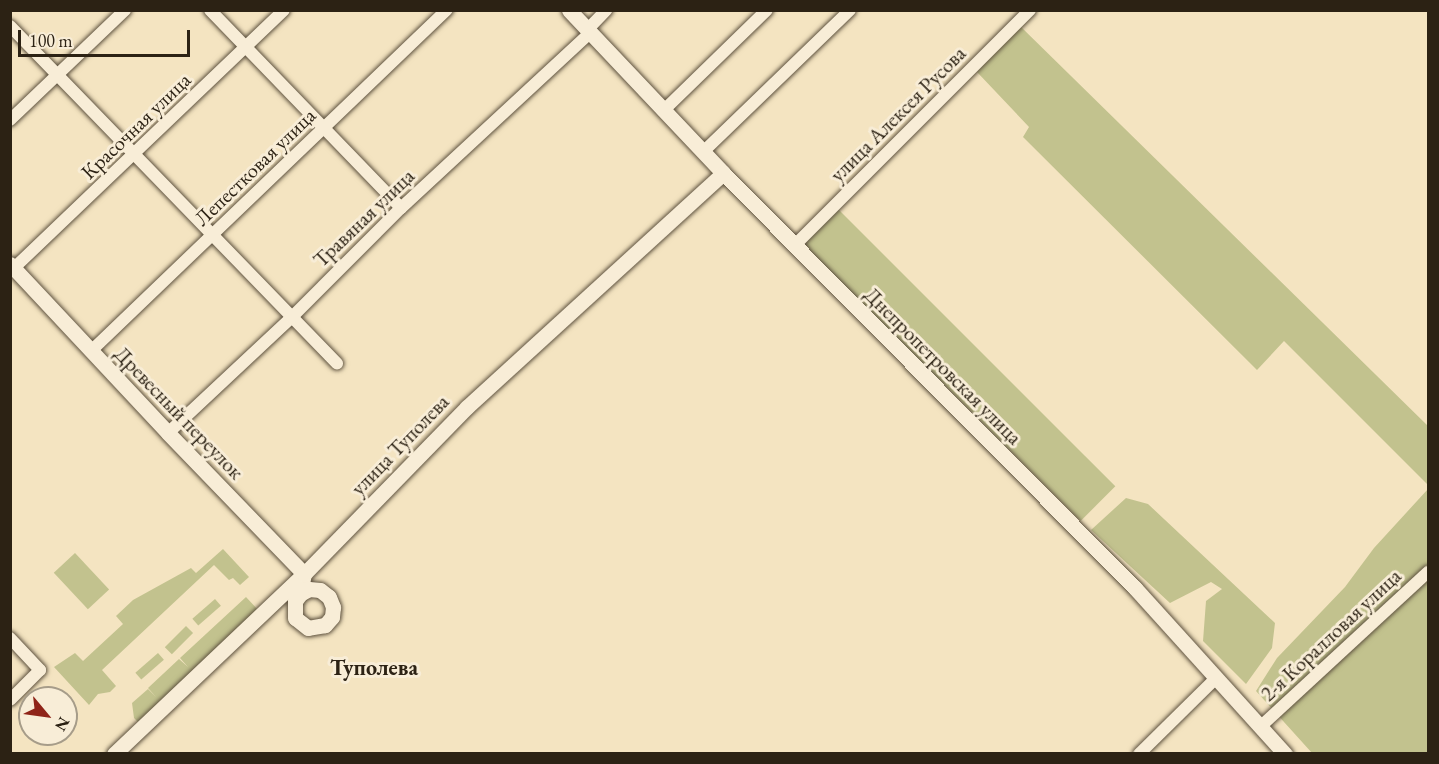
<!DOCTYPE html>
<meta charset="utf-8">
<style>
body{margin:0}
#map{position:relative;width:1439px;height:764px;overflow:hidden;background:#f4e4c1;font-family:"EB Garamond",serif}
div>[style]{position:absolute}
.green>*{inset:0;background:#c2c28e;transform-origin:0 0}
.roads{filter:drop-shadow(0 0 2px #5e523f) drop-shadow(0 0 2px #5e523f)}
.minor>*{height:12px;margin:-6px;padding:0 6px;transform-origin:6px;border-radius:6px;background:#f8edd7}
.tertiary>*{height:15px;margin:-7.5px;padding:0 7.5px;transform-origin:7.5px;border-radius:7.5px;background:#f8edd7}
span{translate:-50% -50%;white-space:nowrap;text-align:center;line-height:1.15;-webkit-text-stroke:6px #f8edd7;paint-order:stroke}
.street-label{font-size:21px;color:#2c2214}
.neighbourhood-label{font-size:22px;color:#2c2214;font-weight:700}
.frame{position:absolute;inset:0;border:12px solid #2c2214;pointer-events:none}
.north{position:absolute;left:18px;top:686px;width:60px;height:60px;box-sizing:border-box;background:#f8edd7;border:2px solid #a69c89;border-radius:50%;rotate:119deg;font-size:16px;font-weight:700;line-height:24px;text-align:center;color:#2c2214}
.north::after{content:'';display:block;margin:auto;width:21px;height:27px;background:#8f2418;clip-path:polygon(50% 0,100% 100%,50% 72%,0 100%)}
.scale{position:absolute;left:18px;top:30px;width:172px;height:27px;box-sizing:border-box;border:3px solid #2c2214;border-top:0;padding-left:8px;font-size:18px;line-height:21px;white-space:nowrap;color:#2c2214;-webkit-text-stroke:4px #f8edd7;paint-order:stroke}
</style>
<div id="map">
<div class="green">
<div style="clip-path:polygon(1019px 25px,1428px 426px,1428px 485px,1284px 341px,1257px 370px,1023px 137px,1029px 127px,977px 72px)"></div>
<div style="left:836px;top:207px;width:395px;height:49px;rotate:45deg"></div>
<div style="clip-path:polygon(1428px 489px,1428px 753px,1312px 753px,1256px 691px,1277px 658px,1345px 587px,1374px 548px)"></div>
<div style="clip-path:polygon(1126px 498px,1148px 504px,1275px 623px,1272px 648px,1246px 684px,1203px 641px,1206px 601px,1222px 589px,1211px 582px,1170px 603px,1091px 530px)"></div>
<div style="clip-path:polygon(223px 549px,249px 577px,240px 585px,233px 578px,229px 580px,214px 565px,102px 670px,116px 686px,110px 692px,98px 694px,89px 705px,54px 667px,75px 653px,83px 661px,123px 624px,116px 616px,133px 600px,191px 568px,196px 573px)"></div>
<div style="left:75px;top:553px;width:50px;height:29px;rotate:47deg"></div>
<div style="clip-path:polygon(246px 597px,258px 610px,138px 722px,134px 718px,132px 703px,148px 689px,156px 697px,148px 688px,179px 659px,188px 667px,180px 658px)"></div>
<div style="left:215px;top:599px;width:9px;height:30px;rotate:49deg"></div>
<div style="left:186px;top:626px;width:10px;height:30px;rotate:45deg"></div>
<div style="left:158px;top:653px;width:9px;height:30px;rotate:49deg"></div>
</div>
<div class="roads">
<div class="minor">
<div style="left:210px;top:10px;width:275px;rotate:46deg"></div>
<div style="left:10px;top:26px;width:470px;rotate:45.9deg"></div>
<div style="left:587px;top:30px;width:28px;rotate:-46deg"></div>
<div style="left:663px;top:111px;width:145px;rotate:-44.2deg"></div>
<div style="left:10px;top:120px;width:159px;rotate:-43.7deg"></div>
<div style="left:703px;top:152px;width:204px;rotate:-44deg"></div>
<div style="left:794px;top:246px;width:334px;rotate:-45deg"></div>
<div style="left:14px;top:268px;width:373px;rotate:-43.7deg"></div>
<div style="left:91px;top:351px;width:493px;rotate:-43.8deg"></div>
<div style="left:168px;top:433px;width:170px;rotate:-43.1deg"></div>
<div style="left:292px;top:317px;width:154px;rotate:-45deg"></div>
<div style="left:401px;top:208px;width:258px;rotate:-42.8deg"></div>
<div style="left:10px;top:638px;width:44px;rotate:46.8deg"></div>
<div style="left:40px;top:670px;width:42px;rotate:135deg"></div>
<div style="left:1260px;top:727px;width:229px;rotate:-42.7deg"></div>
<div style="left:1139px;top:754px;width:108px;rotate:-44.6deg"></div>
</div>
<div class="tertiary">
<div style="left:569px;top:10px;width:224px;rotate:46.6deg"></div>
<div style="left:723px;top:173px;width:585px;rotate:45.21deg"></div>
<div style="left:1135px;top:588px;width:224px;rotate:47.9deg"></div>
<div style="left:10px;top:264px;width:231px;rotate:46.9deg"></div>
<div style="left:168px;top:433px;width:196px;rotate:46deg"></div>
<div style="left:300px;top:594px;width:10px;rotate:-29deg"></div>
<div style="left:309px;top:589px;width:11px;rotate:5deg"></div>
<div style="left:320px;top:590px;width:11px;rotate:38deg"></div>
<div style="left:329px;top:597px;width:11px;rotate:68deg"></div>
<div style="left:333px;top:607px;width:10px;rotate:96deg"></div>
<div style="left:332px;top:617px;width:11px;rotate:131deg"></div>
<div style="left:325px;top:625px;width:17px;rotate:170deg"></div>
<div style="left:308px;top:628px;width:16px;rotate:-142deg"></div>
<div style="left:295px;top:618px;width:17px;rotate:-90deg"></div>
<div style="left:295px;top:601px;width:9px;rotate:-54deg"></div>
<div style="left:300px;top:594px;width:20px;rotate:-79deg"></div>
<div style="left:114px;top:754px;width:262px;rotate:-43.5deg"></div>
<div style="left:304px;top:574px;width:233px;rotate:-45.7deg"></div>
<div style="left:467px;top:407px;width:347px;rotate:-42.4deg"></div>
</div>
</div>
<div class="street-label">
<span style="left:898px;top:114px;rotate:-45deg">улица Алексея Русова</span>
<span style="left:136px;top:126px;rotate:-44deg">Красочная улица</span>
<span style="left:255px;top:167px;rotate:-44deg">Лепестковая улица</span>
<span style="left:364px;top:218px;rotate:-44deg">Травяная улица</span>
<span style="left:943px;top:366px;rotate:45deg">Днепропетровская улица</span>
<span style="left:179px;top:413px;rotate:46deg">Древесный переулок</span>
<span style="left:400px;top:445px;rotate:-46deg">улица Туполева</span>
<span style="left:1331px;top:635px;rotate:-43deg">2-я Коралловая улица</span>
</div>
<div class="neighbourhood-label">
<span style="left:374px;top:668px">Туполева</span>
</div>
<div class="frame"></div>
<div class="north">N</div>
<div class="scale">100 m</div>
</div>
